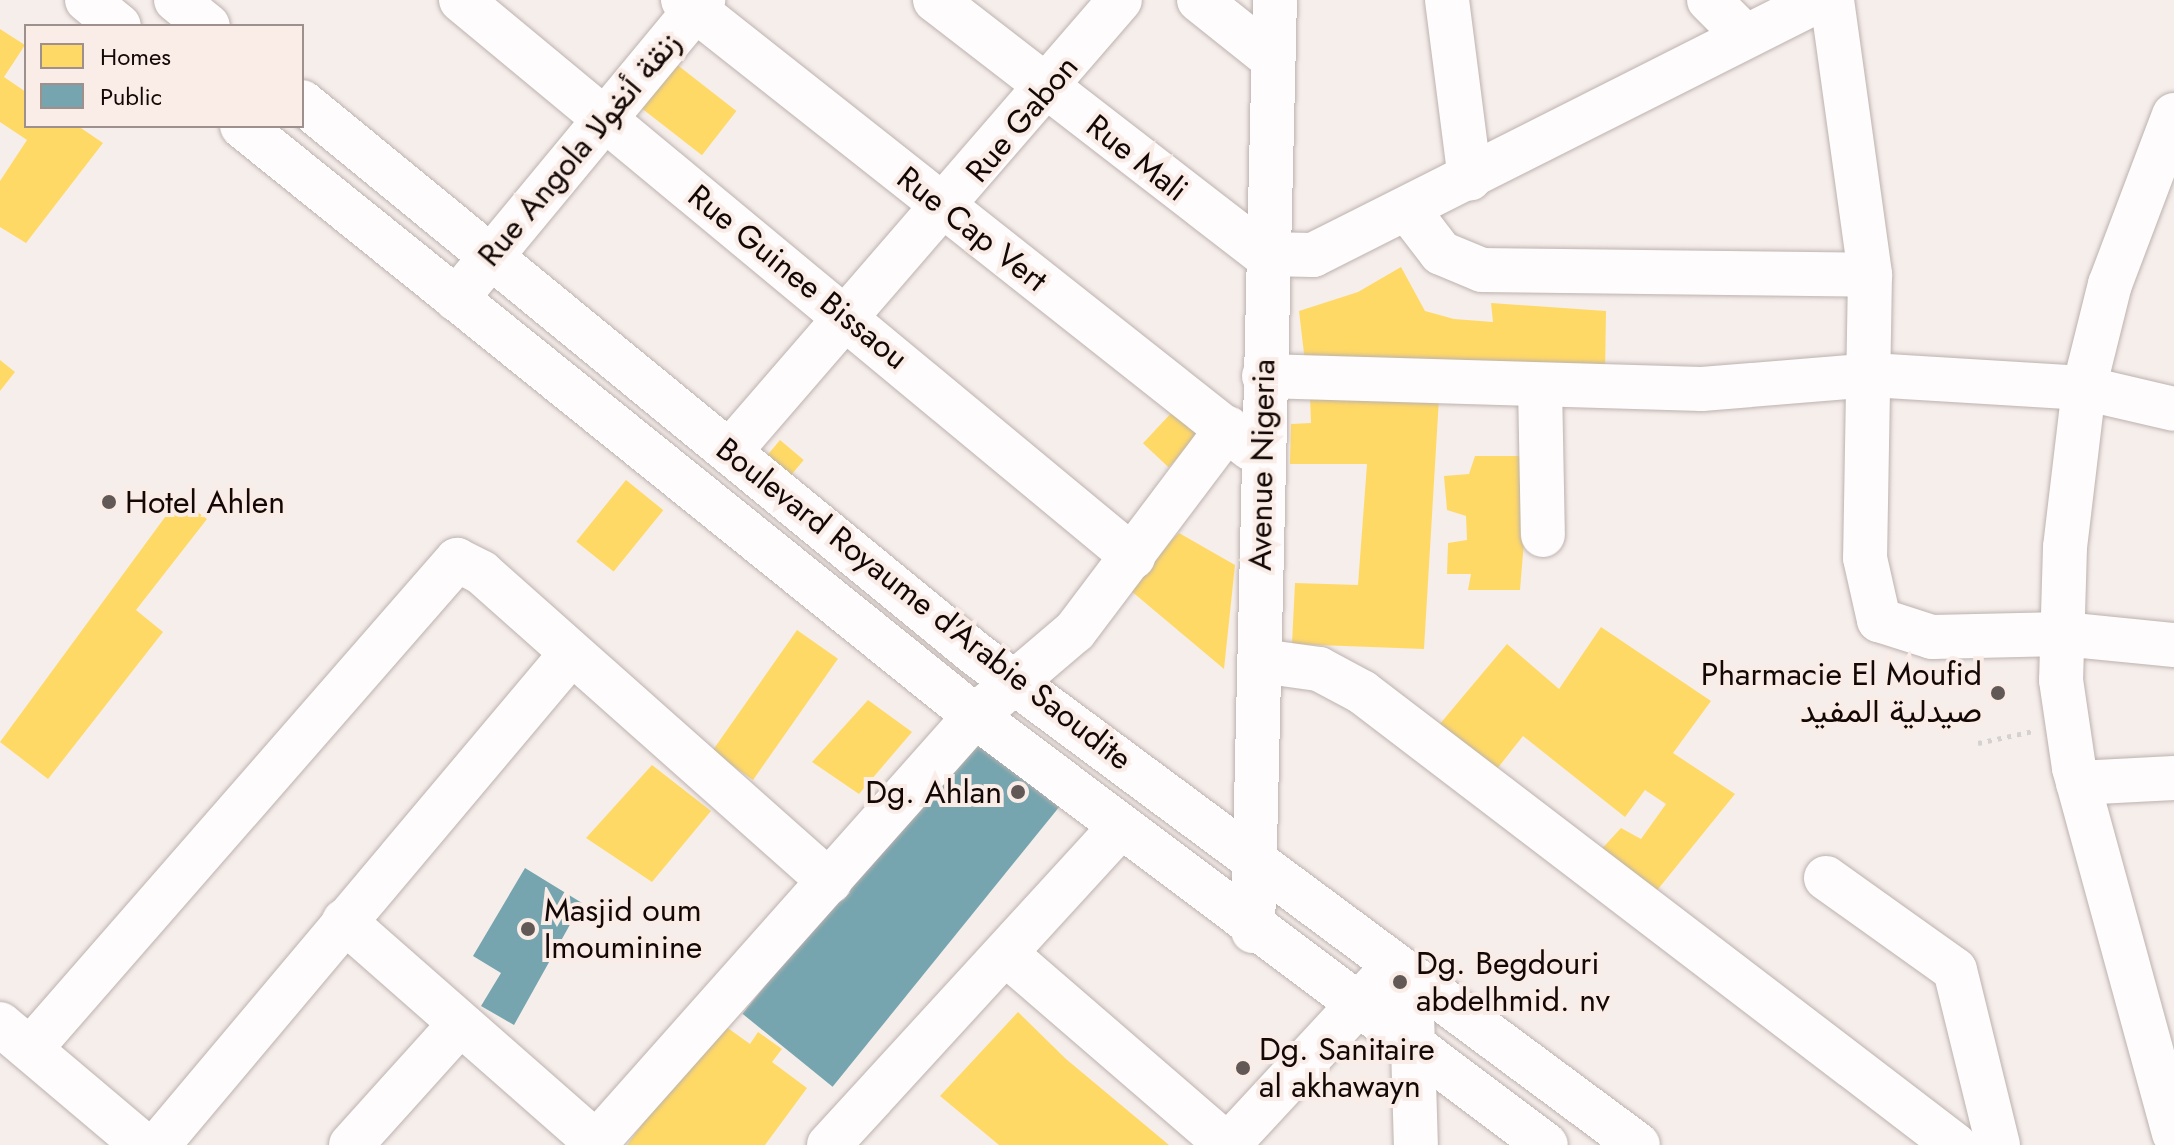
<!DOCTYPE html>
<meta charset="utf-8">
<style>
body{margin:0}
#map{position:relative;width:2174px;height:1145px;overflow:hidden;background:#f6eeeb;font-family:Jost,Vazirmatn,sans-serif}
div>[style]{position:absolute}
.homes>*{inset:0;background:#ffd966;transform-origin:0 0}
.public>*{inset:0;background:#76a5af;transform-origin:0 0}
.path>*{height:5px;margin-top:-2.5px;transform-origin:0;background:repeating-linear-gradient(90deg,#d4d1d0 0 4px,transparent 0 10px)}
.roads{filter:drop-shadow(0 0 2px #bcb2af) drop-shadow(0 0 2px #bcb2af)}
.minor>*{height:44px;margin:-22px;padding:0 22px;transform-origin:22px;border-radius:22px;background:#fefcfc}
.major>*{height:44px;margin:-22px;padding:0 22px;transform-origin:22px;border-radius:22px;background:#fefcfc}
.dots>*{width:22px;height:22px;translate:-50% -50%;box-sizing:border-box;border:4px solid #faece7;border-radius:50%}
span{translate:-50% -50%;white-space:nowrap;text-align:center;line-height:1.15;-webkit-text-stroke:8px #faece7;paint-order:stroke}
.street-label{font-size:32px;color:#130805}
.poi-label{font-size:32px;color:#130805}
.left{translate:0 -50%;text-align:left}
.right{translate:-100% -50%;text-align:right}
.legend{position:absolute;left:24px;top:24px;width:280px;height:104px;box-sizing:border-box;background:#faece7;border:2px solid #9e918d;margin:0;padding:10px 14px;list-style:none;font-size:24px;color:#130805}
.legend li{display:flex;align-items:center;gap:16px;height:40px}
.legend b{width:40px;border:2px solid #9e918d}
</style>
<div id="map">
<div class="homes">
<div style="clip-path:polygon(0 29px,25px 45px,4px 77px,26px 92px,26px 126px,78px 126px,103px 143px,26px 243px,0 227px,0 181px,27px 140px,0 122px)"></div>
<div style="left:671px;top:60px;width:83px;height:56px;rotate:38deg"></div>
<div style="clip-path:polygon(1401px 267px,1425px 311px,1454px 319px,1493px 322px,1491px 303px,1606px 311px,1605px 375px,1305px 362px,1299px 311px,1358px 292px)"></div>
<div style="clip-path:polygon(0 360px,15px 372px,0 391px)"></div>
<div style="clip-path:polygon(1310px 396px,1439px 398px,1424px 649px,1292px 644px,1295px 583px,1358px 585px,1367px 464px,1290px 464px,1291px 424px,1311px 423px)"></div>
<div style="left:1175px;top:409px;width:35px;height:47px;rotate:43deg"></div>
<div style="left:780px;top:440px;width:31px;height:29px;rotate:40deg"></div>
<div style="clip-path:polygon(1475px 456px,1531px 456px,1520px 590px,1468px 590px,1471px 574px,1447px 574px,1448px 543px,1467px 540px,1466px 516px,1447px 510px,1444px 476px,1469px 474px)"></div>
<div style="left:626px;top:480px;width:48px;height:79px;rotate:39deg"></div>
<div style="clip-path:polygon(179px 498px,207px 519px,136px 610px,163px 632px,48px 779px,0 742px)"></div>
<div style="clip-path:polygon(1179px 533px,1235px 565px,1224px 669px,1124px 585px)"></div>
<div style="clip-path:polygon(1601px 627px,1711px 701px,1673px 753px,1735px 794px,1650px 899px,1597px 854px,1621px 828px,1641px 839px,1666px 804px,1645px 790px,1625px 817px,1523px 736px,1489px 779px,1434px 731px,1507px 644px,1559px 689px)"></div>
<div style="left:797px;top:630px;width:50px;height:148px;rotate:35deg"></div>
<div style="clip-path:polygon(868px 700px,912px 732px,859px 794px,812px 762px)"></div>
<div style="clip-path:polygon(652px 765px,711px 811px,652px 882px,586px 838px)"></div>
<div style="clip-path:polygon(1018px 1012px,1066px 1059px,1169px 1145px,999px 1145px,940px 1096px)"></div>
<div style="clip-path:polygon(718px 1021px,750px 1044px,758px 1032px,782px 1049px,772px 1062px,807px 1088px,765px 1145px,627px 1145px)"></div>
</div>
<div class="public">
<div style="left:969px;top:734px;width:116px;height:360px;rotate:39deg"></div>
<div style="clip-path:polygon(525px 868px,582px 903px,514px 1025px,481px 1006px,501px 973px,473px 956px)"></div>
</div>
<div class="path">
<div style="left:1978px;top:743px;width:56px;rotate:-12.3deg"></div>
</div>
<div class="roads">
<div class="minor">
<div style="left:461px;top:0;width:873px;rotate:39.65deg"></div>
<div style="left:683px;top:0;width:723px;rotate:38.31deg"></div>
<div style="left:935px;top:0;width:416px;rotate:37.7deg"></div>
<div style="left:1264px;top:254px;width:49px;rotate:1.2deg"></div>
<div style="left:1313px;top:255px;width:567px;rotate:-26.75deg"></div>
<div style="left:1199px;top:0;width:95px;rotate:38.6deg"></div>
<div style="left:1447px;top:0;width:180px;rotate:82.7deg"></div>
<div style="left:1709px;top:0;width:51px;rotate:45deg"></div>
<div style="left:1832px;top:0;width:278px;rotate:82.1deg"></div>
<div style="left:1870px;top:275px;width:283px;rotate:91deg"></div>
<div style="left:1865px;top:558px;width:64px;rotate:77.3deg"></div>
<div style="left:1879px;top:620px;width:56px;rotate:17.8deg"></div>
<div style="left:1932px;top:637px;width:131px;rotate:-1.3deg"></div>
<div style="left:2063px;top:634px;width:112px;rotate:5.7deg"></div>
<div style="left:2174px;top:115px;width:181px;rotate:110.7deg"></div>
<div style="left:2110px;top:284px;width:107px;rotate:104deg"></div>
<div style="left:2084px;top:388px;width:160px;rotate:96.8deg"></div>
<div style="left:2065px;top:547px;width:133px;rotate:91.7deg"></div>
<div style="left:2061px;top:680px;width:89px;rotate:81.6deg"></div>
<div style="left:2074px;top:768px;width:379px;rotate:74.7deg"></div>
<div style="left:1408px;top:210px;width:54px;rotate:52.5deg"></div>
<div style="left:1441px;top:253px;width:44px;rotate:22.5deg"></div>
<div style="left:1482px;top:270px;width:388px;rotate:0.7deg"></div>
<div style="left:456px;top:299px;width:388px;rotate:-50.4deg"></div>
<div style="left:1264px;top:376px;width:438px;rotate:1.7deg"></div>
<div style="left:1702px;top:389px;width:170px;rotate:-4.7deg"></div>
<div style="left:1871px;top:375px;width:213px;rotate:3.5deg"></div>
<div style="left:2084px;top:388px;width:92px;rotate:13.1deg"></div>
<div style="left:1540px;top:385px;width:150px;rotate:88.9deg"></div>
<div style="left:730px;top:451px;width:596px;rotate:-49.15deg"></div>
<div style="left:1261px;top:661px;width:59px;rotate:7.9deg"></div>
<div style="left:1319px;top:669px;width:49px;rotate:28.1deg"></div>
<div style="left:1362px;top:692px;width:746px;rotate:37.38deg"></div>
<div style="left:2078px;top:783px;width:96px;rotate:-3deg"></div>
<div style="left:1826px;top:878px;width:158px;rotate:35.5deg"></div>
<div style="left:1955px;top:970px;width:180px;rotate:76.2deg"></div>
<div style="left:344px;top:921px;width:335px;rotate:41.3deg"></div>
<div style="left:1253px;top:931px;width:931px;rotate:-88.65deg"></div>
<div style="left:1006px;top:954px;width:292px;rotate:40.8deg"></div>
<div style="left:1411px;top:980px;width:165px;rotate:88.3deg"></div>
<div style="left:0;top:1024px;width:187px;rotate:40.2deg"></div>
<div style="left:31px;top:1048px;width:648px;rotate:-48.88deg"></div>
<div style="left:457px;top:560px;width:28px;rotate:27deg"></div>
<div style="left:482px;top:573px;width:465px;rotate:41.6deg"></div>
<div style="left:158px;top:1145px;width:640px;rotate:-49.94deg"></div>
<div style="left:351px;top:1145px;width:161px;rotate:-48deg"></div>
<div style="left:594px;top:1145px;width:574px;rotate:-48.39deg"></div>
<div style="left:975px;top:716px;width:131px;rotate:-40.4deg"></div>
<div style="left:1075px;top:631px;width:254px;rotate:-53deg"></div>
<div style="left:829px;top:1145px;width:430px;rotate:-47.5deg"></div>
<div style="left:1228px;top:1145px;width:243px;rotate:-47.2deg"></div>
</div>
<div class="major">
<div style="left:87px;top:0;width:41px;rotate:39.1deg"></div>
<div style="left:176px;top:0;width:41px;rotate:39.1deg"></div>
<div style="left:302px;top:102px;width:871px;rotate:39.32deg"></div>
<div style="left:976px;top:654px;width:824px;rotate:36.56deg"></div>
<div style="left:242px;top:126px;width:941px;rotate:38.83deg"></div>
<div style="left:975px;top:716px;width:714px;rotate:36.92deg"></div>
</div>
</div>
<div class="dots">
<div style="left:109px;top:502px;background:#625856"></div>
<div style="left:1998px;top:693px;background:#625856"></div>
<div style="left:1018px;top:792px;background:#625856"></div>
<div style="left:528px;top:929px;background:#625856"></div>
<div style="left:1400px;top:982px;background:#625856"></div>
<div style="left:1243px;top:1068px;background:#625856"></div>
</div>
<div class="street-label">
<span style="left:1022px;top:119px;rotate:-50deg">Rue Gabon</span>
<span style="left:579px;top:149px;rotate:-50deg">Rue Angola زنقة أنغولا</span>
<span style="left:1137px;top:158px;rotate:38deg">Rue Mali</span>
<span style="left:972px;top:229px;rotate:38deg">Rue Cap Vert</span>
<span style="left:798px;top:277px;rotate:39deg">Rue Guinee Bissaou</span>
<span style="left:1262px;top:465px;rotate:-89deg">Avenue Nigeria</span>
<span style="left:924px;top:604px;rotate:38deg">Boulevard Royaume d'Arabie Saoudite</span>
</div>
<div class="poi-label">
<span class="left" style="left:125px;top:502px">Hotel Ahlen</span>
<span class="right" style="left:1982px;top:693px">Pharmacie El Moufid<br>صيدلية المفيد</span>
<span class="right" style="left:1002px;top:792px">Dg. Ahlan</span>
<span class="left" style="left:544px;top:929px">Masjid oum<br>lmouminine</span>
<span class="left" style="left:1416px;top:982px">Dg. Begdouri<br>abdelhmid. nv</span>
<span class="left" style="left:1259px;top:1068px">Dg. Sanitaire<br>al akhawayn</span>
</div>
<ul class="legend">
<li><b style="height:22px;background:#ffd966"></b>Homes</li>
<li><b style="height:22px;background:#76a5af"></b>Public</li>
</ul>
</div>
